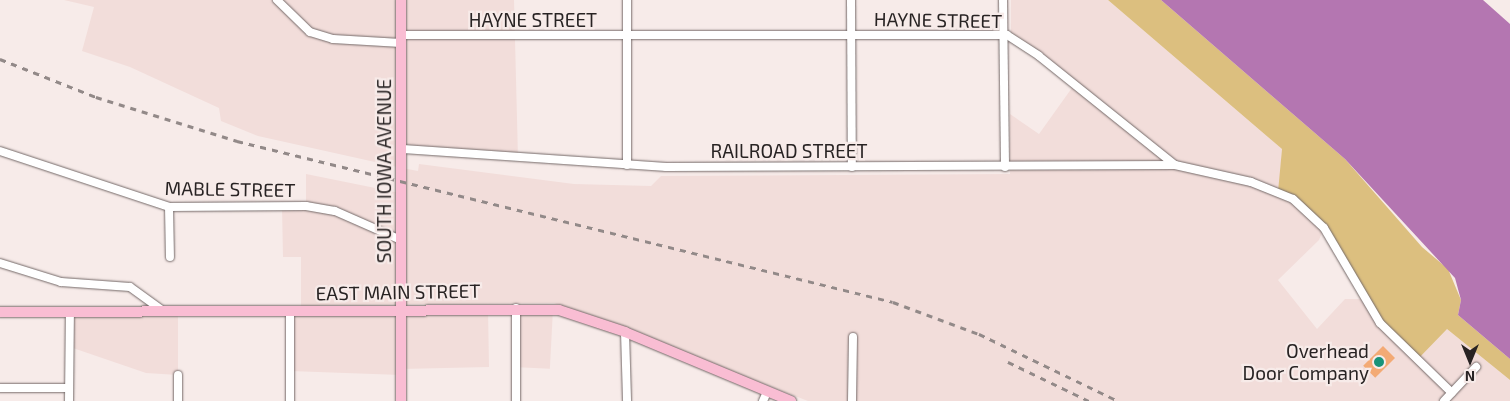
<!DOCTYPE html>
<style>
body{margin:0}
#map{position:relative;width:1510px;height:401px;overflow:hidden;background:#f7ebe9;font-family:"Exo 2",sans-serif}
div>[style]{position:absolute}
.built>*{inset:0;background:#f2ddda;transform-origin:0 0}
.green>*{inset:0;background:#dcbf7f}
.water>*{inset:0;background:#b476b1}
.building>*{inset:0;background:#f3aa75;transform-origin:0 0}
.roads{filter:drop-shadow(0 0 1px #746968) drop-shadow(0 0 1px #746968)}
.minor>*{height:8px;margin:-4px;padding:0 4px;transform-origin:4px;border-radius:4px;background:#fff}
.major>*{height:10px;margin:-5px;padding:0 5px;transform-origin:5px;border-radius:5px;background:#f9bdd3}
.rail>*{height:2.5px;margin-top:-1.25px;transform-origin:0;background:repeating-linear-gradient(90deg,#928988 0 6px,transparent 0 12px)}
.dots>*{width:14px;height:14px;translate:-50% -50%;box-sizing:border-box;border:2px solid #f7ebe9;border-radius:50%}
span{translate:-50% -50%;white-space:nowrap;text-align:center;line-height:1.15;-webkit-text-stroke:4.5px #f7ebe9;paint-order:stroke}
.street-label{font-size:19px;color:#282323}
.poi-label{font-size:19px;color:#282323}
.right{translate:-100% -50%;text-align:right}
.north{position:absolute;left:1445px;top:336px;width:50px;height:50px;-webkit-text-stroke:4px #f7ebe9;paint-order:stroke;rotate:180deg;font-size:14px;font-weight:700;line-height:20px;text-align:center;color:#282323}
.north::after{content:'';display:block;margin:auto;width:18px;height:22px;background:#282323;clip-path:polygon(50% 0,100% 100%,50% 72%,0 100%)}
</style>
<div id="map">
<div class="built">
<div style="clip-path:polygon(64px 0,514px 0,518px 158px,403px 149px,402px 168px,418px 171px,419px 164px,574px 184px,651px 186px,661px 176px,1010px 174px,1010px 114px,1039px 134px,1074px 85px,1011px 38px,1011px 0,1108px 0,1282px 149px,1279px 192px,1324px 228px,1319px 240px,1278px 280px,1317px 329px,1345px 299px,1367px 299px,1447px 329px,1510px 380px,1510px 401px,808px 401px,554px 303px,320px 305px,320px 310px,488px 309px,489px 367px,401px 369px,401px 375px,290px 371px,290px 310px,301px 310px,301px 257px,283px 257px,282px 207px,306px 206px,306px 174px,400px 193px,402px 168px,258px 136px,221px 121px,219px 108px,130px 67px,82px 51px,94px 7px)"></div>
<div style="left:516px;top:308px;width:37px;height:59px;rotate:3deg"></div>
<div style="clip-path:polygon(178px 311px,178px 375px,146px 373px,70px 347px,70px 312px)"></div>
</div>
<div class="green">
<div style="clip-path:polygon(1108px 0,1161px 0,1345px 159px,1422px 247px,1448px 269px,1461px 300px,1458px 315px,1510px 359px,1510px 380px,1447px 329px,1417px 360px,1380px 323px,1324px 228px,1278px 192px,1282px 149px)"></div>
</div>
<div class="water">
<div style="clip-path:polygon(1161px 0,1483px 0,1510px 24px,1510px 359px,1458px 315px,1461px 300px,1455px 278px,1345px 159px)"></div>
</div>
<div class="building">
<div style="left:1383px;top:346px;width:17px;height:28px;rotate:45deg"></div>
</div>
<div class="roads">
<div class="minor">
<div style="left:277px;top:0;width:46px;rotate:44.1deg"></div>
<div style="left:310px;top:32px;width:24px;rotate:17deg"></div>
<div style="left:333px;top:39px;width:68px;rotate:3.4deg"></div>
<div style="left:627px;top:0;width:165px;rotate:90deg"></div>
<div style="left:851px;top:0;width:167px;rotate:89.7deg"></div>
<div style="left:1003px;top:0;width:167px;rotate:89.3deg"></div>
<div style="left:401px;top:35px;width:606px"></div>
<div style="left:1007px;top:35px;width:38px;rotate:33deg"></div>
<div style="left:1039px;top:56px;width:174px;rotate:38.7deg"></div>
<div style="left:1175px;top:165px;width:78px;rotate:12.6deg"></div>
<div style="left:1251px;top:182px;width:45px;rotate:22deg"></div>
<div style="left:1293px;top:199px;width:42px;rotate:43.1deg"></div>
<div style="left:1324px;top:228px;width:110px;rotate:59.5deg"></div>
<div style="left:1380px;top:323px;width:100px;rotate:44.2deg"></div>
<div style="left:403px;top:149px;width:264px;rotate:3.9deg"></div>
<div style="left:666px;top:167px;width:509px;rotate:-0.23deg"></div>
<div style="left:0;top:151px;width:178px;rotate:18.3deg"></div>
<div style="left:169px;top:207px;width:137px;rotate:-0.4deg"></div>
<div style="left:306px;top:206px;width:29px;rotate:10deg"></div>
<div style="left:335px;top:211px;width:72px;rotate:23.7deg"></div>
<div style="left:169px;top:207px;width:50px;rotate:88.9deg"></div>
<div style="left:0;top:263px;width:64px;rotate:17.3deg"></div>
<div style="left:61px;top:282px;width:69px;rotate:4.1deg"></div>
<div style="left:130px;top:287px;width:41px;rotate:36deg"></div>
<div style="left:625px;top:332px;width:69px;rotate:88.3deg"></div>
<div style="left:178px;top:375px;width:26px;rotate:90deg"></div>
<div style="left:0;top:388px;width:69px"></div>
<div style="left:69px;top:401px;width:89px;rotate:-89.4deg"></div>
<div style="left:290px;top:401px;width:91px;rotate:-90deg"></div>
<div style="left:516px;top:401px;width:93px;rotate:-90deg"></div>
<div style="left:763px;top:401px;width:10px;rotate:-66deg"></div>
<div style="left:852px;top:401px;width:64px;rotate:-89.1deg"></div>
<div style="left:1444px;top:401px;width:47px;rotate:-46.7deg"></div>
</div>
<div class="major">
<div style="left:401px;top:0;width:401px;rotate:90deg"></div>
<div style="left:0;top:312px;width:559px;rotate:-0.2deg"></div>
<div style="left:559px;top:310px;width:70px;rotate:18.4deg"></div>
<div style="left:625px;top:332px;width:180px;rotate:22.6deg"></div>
</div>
</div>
<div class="rail">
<div style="left:0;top:59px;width:103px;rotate:21.6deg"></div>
<div style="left:96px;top:97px;width:148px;rotate:17.3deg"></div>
<div style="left:237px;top:141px;width:675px;rotate:13.79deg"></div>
<div style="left:893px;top:302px;width:92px;rotate:20.4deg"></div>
<div style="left:979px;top:334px;width:154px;rotate:25.7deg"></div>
<div style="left:1008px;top:362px;width:90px;rotate:25.7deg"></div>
</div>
<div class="dots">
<div style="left:1379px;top:362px;background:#189379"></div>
</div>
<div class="street-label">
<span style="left:533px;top:20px">HAYNE STREET</span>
<span style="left:938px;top:20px;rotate:1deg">HAYNE STREET</span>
<span style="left:789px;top:151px">RAILROAD STREET</span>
<span style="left:384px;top:171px;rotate:-90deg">SOUTH IOWA AVENUE</span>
<span style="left:230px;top:189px;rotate:1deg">MABLE STREET</span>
<span style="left:398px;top:292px;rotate:-1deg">EAST MAIN STREET</span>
</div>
<div class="poi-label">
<span class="right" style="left:1369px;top:362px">Overhead<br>Door Company</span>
</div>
<div class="north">N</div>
</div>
